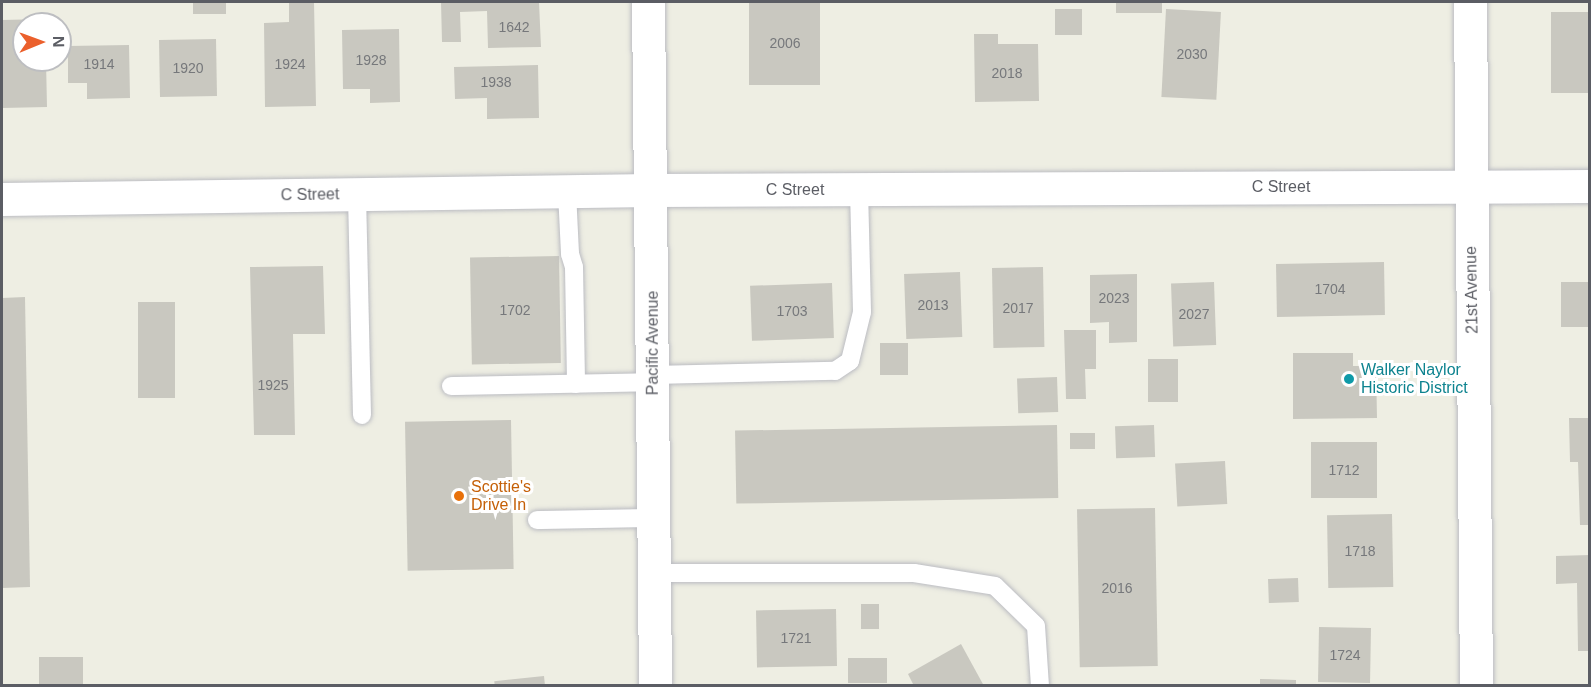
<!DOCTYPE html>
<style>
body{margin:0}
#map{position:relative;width:1591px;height:687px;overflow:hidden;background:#eeeee3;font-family:Helvetica,sans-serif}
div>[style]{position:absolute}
.building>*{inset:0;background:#c9c8c0;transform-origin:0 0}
.roads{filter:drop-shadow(0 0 2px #bbbcc2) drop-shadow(0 0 2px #bbbcc2)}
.lane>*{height:18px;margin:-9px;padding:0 9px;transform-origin:9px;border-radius:9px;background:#fff}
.street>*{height:33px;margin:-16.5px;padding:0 16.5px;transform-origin:16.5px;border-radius:16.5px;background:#fff}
.secondary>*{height:33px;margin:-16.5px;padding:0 16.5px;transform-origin:16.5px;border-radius:16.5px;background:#fff}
.dots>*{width:16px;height:16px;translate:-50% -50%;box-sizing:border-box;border:3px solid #fff;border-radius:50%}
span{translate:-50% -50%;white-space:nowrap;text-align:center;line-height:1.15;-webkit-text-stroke:6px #fff;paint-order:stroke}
.number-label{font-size:14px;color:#76787b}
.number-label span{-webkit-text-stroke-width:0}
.street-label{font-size:16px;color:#5b5d64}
.culture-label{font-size:16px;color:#0d838f}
.left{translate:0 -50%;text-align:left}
.food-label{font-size:16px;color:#c56008}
.frame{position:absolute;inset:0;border:3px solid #5b5d64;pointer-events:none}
.north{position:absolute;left:12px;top:12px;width:60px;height:60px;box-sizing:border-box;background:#fff;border:2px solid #bdbec1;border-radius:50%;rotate:89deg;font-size:16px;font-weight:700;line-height:24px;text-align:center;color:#5b5d64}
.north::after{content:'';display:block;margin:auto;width:21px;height:27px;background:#eb602c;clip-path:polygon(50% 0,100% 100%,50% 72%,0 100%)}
</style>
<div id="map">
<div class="building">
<div style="left:193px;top:2px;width:33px;height:12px"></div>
<div style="clip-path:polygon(289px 2px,314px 2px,316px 106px,265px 107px,264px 23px,289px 22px)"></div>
<div style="clip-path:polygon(441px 2px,539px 2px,541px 47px,488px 48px,487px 11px,460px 12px,461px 42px,442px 42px)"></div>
<div style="left:749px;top:2px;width:71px;height:83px"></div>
<div style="left:1116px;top:2px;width:46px;height:11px"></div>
<div style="left:1055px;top:9px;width:27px;height:26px"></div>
<div style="left:1166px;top:9px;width:55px;height:88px;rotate:3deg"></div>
<div style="left:1551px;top:12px;width:39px;height:81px"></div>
<div style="clip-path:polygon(45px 19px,45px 24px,24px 24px,24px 60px,46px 60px,47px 107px,2px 108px,2px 20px)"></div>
<div style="clip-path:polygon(399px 29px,400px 102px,370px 103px,370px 89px,343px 89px,342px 30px)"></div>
<div style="clip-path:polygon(974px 34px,998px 34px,998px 44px,1038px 44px,1039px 101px,975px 102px)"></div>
<div style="left:216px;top:39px;width:57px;height:57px;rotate:89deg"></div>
<div style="clip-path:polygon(129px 45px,130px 98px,87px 99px,87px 83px,68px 83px,68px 46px)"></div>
<div style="clip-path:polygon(538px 65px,539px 118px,487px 119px,487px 98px,455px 99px,454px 67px)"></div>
<div style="left:559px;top:256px;width:107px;height:89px;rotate:89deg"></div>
<div style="left:1384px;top:262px;width:53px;height:108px;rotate:89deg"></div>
<div style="clip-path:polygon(323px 266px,325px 334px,293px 334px,295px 435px,254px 435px,250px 267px)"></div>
<div style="left:1043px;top:267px;width:80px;height:51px;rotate:89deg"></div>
<div style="left:960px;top:272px;width:65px;height:56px;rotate:88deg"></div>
<div style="clip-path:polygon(1137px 274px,1137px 342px,1109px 343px,1109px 322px,1090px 323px,1090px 275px)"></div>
<div style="left:1214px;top:282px;width:63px;height:43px;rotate:88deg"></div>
<div style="left:1561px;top:282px;width:29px;height:45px"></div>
<div style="left:832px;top:283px;width:55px;height:82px;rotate:88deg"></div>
<div style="clip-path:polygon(25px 297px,30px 587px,2px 588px,2px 298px)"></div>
<div style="left:138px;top:302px;width:37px;height:96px"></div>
<div style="clip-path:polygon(1064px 330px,1096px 330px,1096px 369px,1085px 369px,1086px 399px,1066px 399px)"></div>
<div style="left:880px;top:343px;width:28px;height:32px"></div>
<div style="clip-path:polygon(1293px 353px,1353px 353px,1353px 366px,1376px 366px,1377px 418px,1293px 419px)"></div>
<div style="left:1148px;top:359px;width:30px;height:43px"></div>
<div style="left:1057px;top:377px;width:35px;height:40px;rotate:88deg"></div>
<div style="clip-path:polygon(1569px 418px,1590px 418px,1590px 525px,1580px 525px,1578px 462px,1570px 462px)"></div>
<div style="left:511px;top:420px;width:149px;height:106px;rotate:89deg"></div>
<div style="left:1057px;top:425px;width:73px;height:322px;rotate:89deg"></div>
<div style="left:1154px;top:425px;width:32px;height:39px;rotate:88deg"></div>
<div style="left:1095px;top:433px;width:16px;height:25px;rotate:90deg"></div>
<div style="left:1377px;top:442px;width:56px;height:66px;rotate:90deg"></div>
<div style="left:1225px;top:461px;width:43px;height:50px;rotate:87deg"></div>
<div style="left:1155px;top:508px;width:158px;height:78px;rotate:89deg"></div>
<div style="left:1392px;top:514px;width:73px;height:65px;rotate:89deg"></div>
<div style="clip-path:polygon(1590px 555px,1590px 651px,1578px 651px,1577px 583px,1556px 584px,1556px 556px)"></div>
<div style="left:1298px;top:578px;width:24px;height:30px;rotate:88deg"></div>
<div style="left:861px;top:604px;width:18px;height:25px"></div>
<div style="left:836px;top:609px;width:57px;height:80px;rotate:89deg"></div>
<div style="left:1319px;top:627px;width:52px;height:55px;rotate:1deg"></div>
<div style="clip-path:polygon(961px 644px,984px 686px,914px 686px,908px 674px)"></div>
<div style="left:39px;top:657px;width:44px;height:29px"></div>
<div style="left:887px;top:658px;width:25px;height:39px;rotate:90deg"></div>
<div style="left:544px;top:676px;width:10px;height:50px;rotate:84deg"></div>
<div style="clip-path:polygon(1260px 679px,1296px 680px,1296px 686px,1260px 686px)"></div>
</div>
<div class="roads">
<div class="lane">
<div style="left:567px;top:192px;width:62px;rotate:87.2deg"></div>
<div style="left:570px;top:254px;width:14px;rotate:73deg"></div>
<div style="left:574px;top:267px;width:117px;rotate:89deg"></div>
<div style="left:357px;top:195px;width:220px;rotate:88.7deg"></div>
<div style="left:653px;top:375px;width:182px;rotate:-1.3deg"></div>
<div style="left:835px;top:371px;width:18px;rotate:-34deg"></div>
<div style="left:850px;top:361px;width:50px;rotate:-76.2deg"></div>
<div style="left:862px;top:312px;width:122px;rotate:-91.4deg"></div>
<div style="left:451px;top:386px;width:202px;rotate:-1.1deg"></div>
<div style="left:537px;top:520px;width:117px;rotate:-1deg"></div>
<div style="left:654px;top:573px;width:260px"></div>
<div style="left:914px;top:573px;width:82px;rotate:9.1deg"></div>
<div style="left:995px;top:586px;width:57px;rotate:44.3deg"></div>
<div style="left:1036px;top:626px;width:60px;rotate:86.2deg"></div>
</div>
<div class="street">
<div style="left:1470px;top:2px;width:684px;rotate:89.5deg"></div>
<div style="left:2px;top:199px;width:650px;rotate:-0.79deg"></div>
<div style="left:652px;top:190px;width:938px;rotate:-0.24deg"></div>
</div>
<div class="secondary">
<div style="left:648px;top:2px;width:684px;rotate:89.41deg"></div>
</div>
</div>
<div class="dots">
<div style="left:1349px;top:379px;background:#0f9aa8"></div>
<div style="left:459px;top:496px;background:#e8710a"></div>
</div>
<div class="number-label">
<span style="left:514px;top:27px">1642</span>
<span style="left:785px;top:43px">2006</span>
<span style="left:1192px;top:54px">2030</span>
<span style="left:371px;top:60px">1928</span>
<span style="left:99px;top:64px">1914</span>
<span style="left:290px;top:64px">1924</span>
<span style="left:188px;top:68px">1920</span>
<span style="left:1007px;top:73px">2018</span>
<span style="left:496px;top:82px">1938</span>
<span style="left:1330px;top:289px">1704</span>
<span style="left:1114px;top:298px">2023</span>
<span style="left:933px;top:305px">2013</span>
<span style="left:1018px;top:308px">2017</span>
<span style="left:515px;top:310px">1702</span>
<span style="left:792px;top:311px">1703</span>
<span style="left:1194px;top:314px">2027</span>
<span style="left:273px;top:385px">1925</span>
<span style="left:1344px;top:470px">1712</span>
<span style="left:1360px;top:551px">1718</span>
<span style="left:1117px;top:588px">2016</span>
<span style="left:796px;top:638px">1721</span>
<span style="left:1345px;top:655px">1724</span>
</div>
<div class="street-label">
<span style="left:1281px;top:187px">C Street</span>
<span style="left:795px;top:190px">C Street</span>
<span style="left:310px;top:195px;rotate:-1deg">C Street</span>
<span style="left:1472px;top:290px;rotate:-91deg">21st Avenue</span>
<span style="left:653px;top:343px;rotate:-90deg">Pacific Avenue</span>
</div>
<div class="culture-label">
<span class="left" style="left:1361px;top:379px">Walker Naylor<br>Historic District</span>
</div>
<div class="food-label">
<span class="left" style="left:471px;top:496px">Scottie's<br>Drive In</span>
</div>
<div class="frame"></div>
<div class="north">N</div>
</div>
